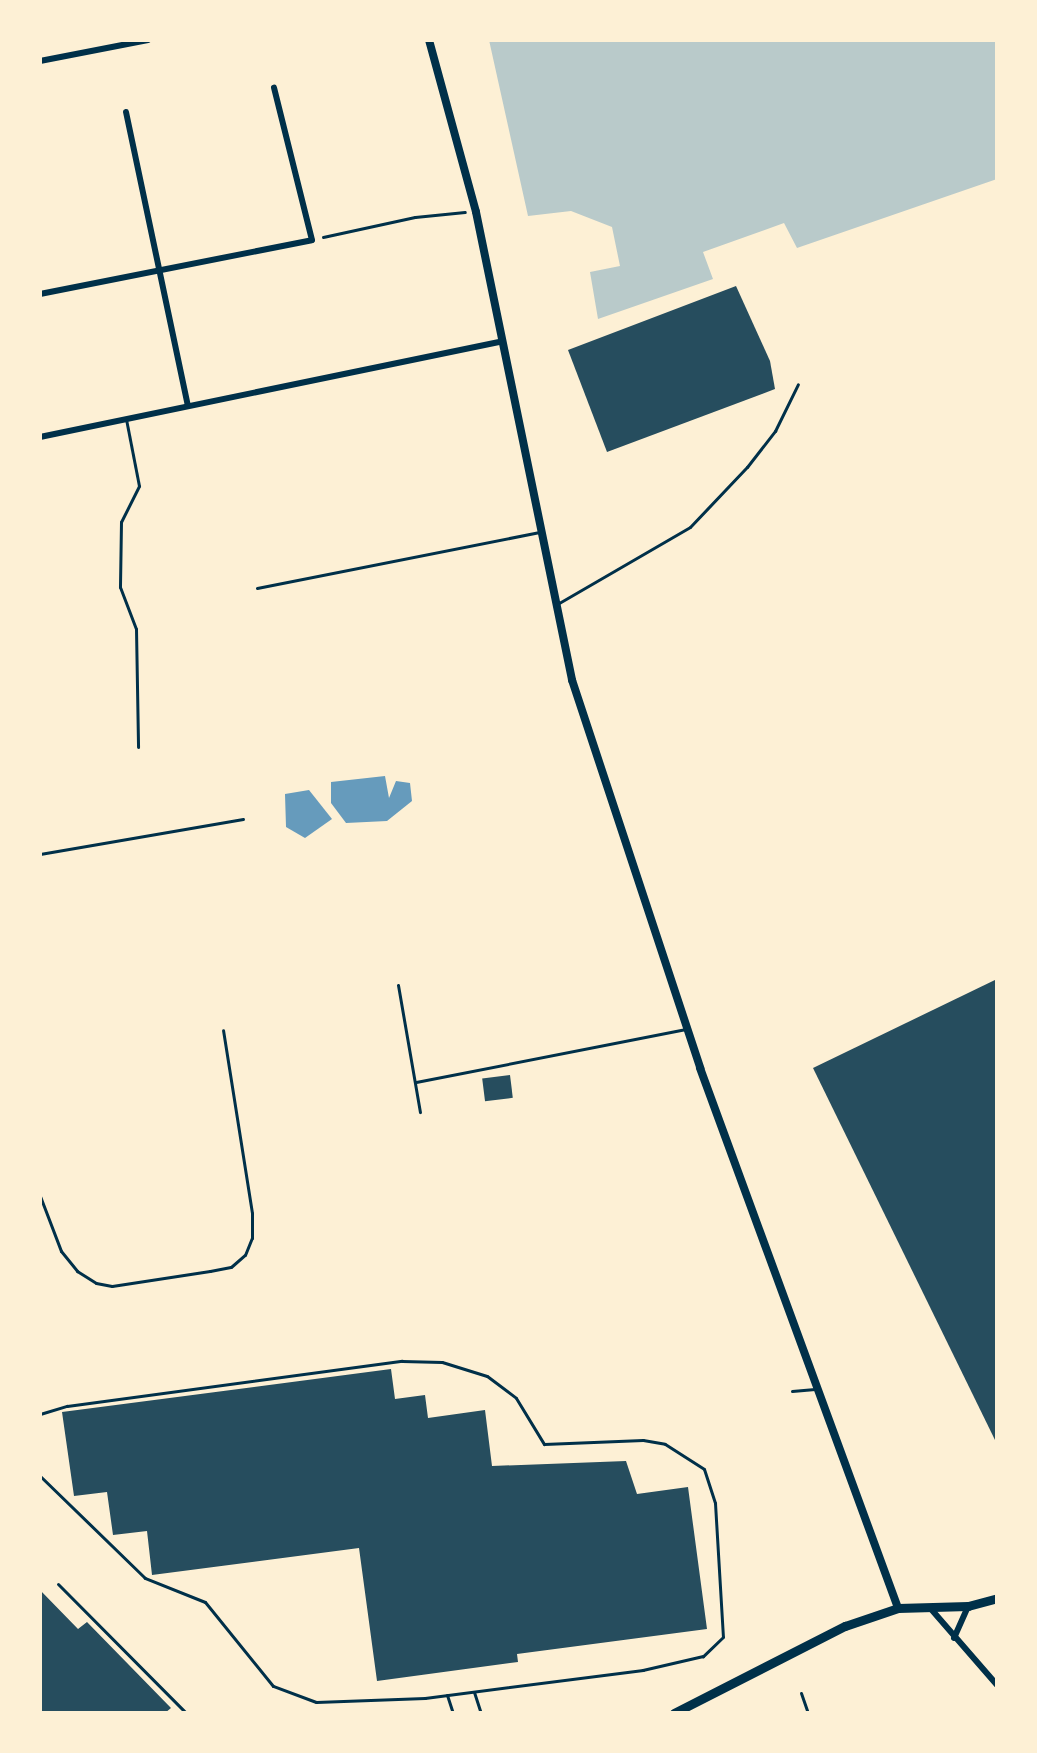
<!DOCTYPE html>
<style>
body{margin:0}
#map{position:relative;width:1037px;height:1753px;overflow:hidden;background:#fdf0d5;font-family:Overpass,sans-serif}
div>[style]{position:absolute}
.green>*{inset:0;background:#b9caca}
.water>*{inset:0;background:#669bbc}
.building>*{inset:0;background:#264d5e;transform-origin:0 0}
.path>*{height:3px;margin:-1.5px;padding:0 1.5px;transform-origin:1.5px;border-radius:1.5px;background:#003049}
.service>*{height:3px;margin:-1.5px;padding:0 1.5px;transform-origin:1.5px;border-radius:1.5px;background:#003049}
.minor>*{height:6px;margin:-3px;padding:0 3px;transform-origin:3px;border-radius:3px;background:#003049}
.tertiary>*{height:8px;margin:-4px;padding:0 4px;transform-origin:4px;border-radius:4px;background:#003049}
.secondary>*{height:9px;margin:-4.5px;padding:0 4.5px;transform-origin:4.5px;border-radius:4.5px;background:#003049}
span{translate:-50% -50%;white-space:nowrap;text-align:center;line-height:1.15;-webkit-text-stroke:6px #fdf0d5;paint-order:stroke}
.frame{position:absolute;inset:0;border:42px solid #fdf0d5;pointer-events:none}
</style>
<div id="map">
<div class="green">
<div style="clip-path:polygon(489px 40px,997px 40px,997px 179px,797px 248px,784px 223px,703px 252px,713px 279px,598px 319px,590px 272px,620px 266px,612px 227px,571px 211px,528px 216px)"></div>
</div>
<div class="water">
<div style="clip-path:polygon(385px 776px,389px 798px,396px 781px,410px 783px,412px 801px,387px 821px,346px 823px,331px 803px,331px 782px)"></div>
<div style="clip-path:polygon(309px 790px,332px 819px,305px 838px,286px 827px,285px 794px)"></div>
</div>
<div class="building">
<div style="clip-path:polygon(736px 286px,770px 361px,775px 389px,607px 452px,568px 350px)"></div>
<div style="clip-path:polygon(997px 979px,997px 1439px,995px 1440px,813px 1068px)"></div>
<div style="left:510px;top:1075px;width:23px;height:28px;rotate:83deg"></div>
<div style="clip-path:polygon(391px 1369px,395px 1399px,425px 1395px,428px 1418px,485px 1410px,492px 1466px,626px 1461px,637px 1494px,688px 1487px,707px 1629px,517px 1654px,518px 1662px,377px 1681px,359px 1548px,152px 1575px,147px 1531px,113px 1535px,107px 1492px,74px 1496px,62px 1412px)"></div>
<div style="clip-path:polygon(40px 1590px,78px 1629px,87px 1622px,171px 1708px,165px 1713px,40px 1713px)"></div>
</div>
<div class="path">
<div style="left:323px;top:237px;width:94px;rotate:-12.3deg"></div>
<div style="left:415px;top:217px;width:50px;rotate:-5.7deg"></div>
</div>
<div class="service">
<div style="left:126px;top:419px;width:68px;rotate:79deg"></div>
<div style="left:139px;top:486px;width:40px;rotate:116.6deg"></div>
<div style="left:121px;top:522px;width:65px;rotate:90.9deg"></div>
<div style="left:120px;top:587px;width:45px;rotate:69.1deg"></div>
<div style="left:136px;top:629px;width:118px;rotate:89deg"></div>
<div style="left:257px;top:588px;width:288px;rotate:-11.2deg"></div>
<div style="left:559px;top:603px;width:151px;rotate:-30.1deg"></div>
<div style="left:690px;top:527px;width:83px;rotate:-46.5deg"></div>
<div style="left:747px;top:467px;width:46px;rotate:-52.1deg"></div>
<div style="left:775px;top:431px;width:52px;rotate:-63.9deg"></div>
<div style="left:40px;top:854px;width:206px;rotate:-9.8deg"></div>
<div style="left:398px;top:985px;width:129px;rotate:80.2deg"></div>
<div style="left:416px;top:1082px;width:275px;rotate:-11.1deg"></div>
<div style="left:40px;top:1196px;width:59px;rotate:69.1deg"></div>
<div style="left:61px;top:1251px;width:26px;rotate:51deg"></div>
<div style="left:77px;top:1271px;width:22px;rotate:32deg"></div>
<div style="left:96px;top:1283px;width:16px;rotate:11deg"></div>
<div style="left:112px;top:1286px;width:99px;rotate:-8.7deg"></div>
<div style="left:210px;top:1271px;width:21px;rotate:-11deg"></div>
<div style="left:231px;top:1267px;width:18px;rotate:-41deg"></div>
<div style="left:245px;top:1255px;width:18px;rotate:-68deg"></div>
<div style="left:252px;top:1238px;width:25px;rotate:-90deg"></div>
<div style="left:252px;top:1213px;width:185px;rotate:-99deg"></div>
<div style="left:792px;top:1391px;width:23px;rotate:-5deg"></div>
<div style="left:40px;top:1414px;width:28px;rotate:-17deg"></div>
<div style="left:67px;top:1406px;width:338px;rotate:-7.7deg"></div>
<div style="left:402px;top:1361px;width:40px;rotate:1.4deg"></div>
<div style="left:442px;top:1362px;width:47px;rotate:17.3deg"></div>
<div style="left:487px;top:1376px;width:36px;rotate:37deg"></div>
<div style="left:516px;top:1398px;width:54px;rotate:58.7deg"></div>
<div style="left:544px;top:1444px;width:99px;rotate:-2.3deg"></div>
<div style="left:643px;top:1440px;width:22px;rotate:10deg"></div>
<div style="left:665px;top:1444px;width:46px;rotate:32.7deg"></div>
<div style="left:704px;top:1469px;width:36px;rotate:72deg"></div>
<div style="left:715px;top:1503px;width:134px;rotate:86.6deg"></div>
<div style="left:723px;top:1637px;width:28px;rotate:136deg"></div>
<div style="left:703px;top:1656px;width:62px;rotate:166.9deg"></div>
<div style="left:643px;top:1670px;width:220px;rotate:172.7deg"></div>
<div style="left:425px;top:1698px;width:109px;rotate:177.9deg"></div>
<div style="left:316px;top:1702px;width:46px;rotate:-159.6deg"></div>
<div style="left:273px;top:1686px;width:108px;rotate:-129deg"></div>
<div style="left:205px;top:1602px;width:65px;rotate:-158.2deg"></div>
<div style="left:145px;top:1578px;width:146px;rotate:-135.8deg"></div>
<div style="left:58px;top:1584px;width:182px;rotate:45.2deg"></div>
<div style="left:474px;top:1692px;width:22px;rotate:72deg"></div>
<div style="left:801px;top:1693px;width:21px;rotate:71deg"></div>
<div style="left:447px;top:1695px;width:19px;rotate:72deg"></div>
</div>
<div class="minor">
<div style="left:40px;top:61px;width:110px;rotate:-11deg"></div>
<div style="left:126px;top:112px;width:300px;rotate:78.1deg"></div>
<div style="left:40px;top:294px;width:277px;rotate:-11.2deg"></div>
<div style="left:312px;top:240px;width:157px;rotate:-104deg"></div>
<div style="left:40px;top:437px;width:470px;rotate:-11.7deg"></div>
<div style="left:931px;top:1609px;width:101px;rotate:49deg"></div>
<div style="left:954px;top:1638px;width:35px;rotate:-66deg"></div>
</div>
<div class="tertiary">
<div style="left:429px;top:40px;width:178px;rotate:74.7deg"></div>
<div style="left:476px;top:212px;width:478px;rotate:78.4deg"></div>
<div style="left:572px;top:680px;width:409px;rotate:71.7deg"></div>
<div style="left:700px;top:1068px;width:575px;rotate:69.86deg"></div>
</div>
<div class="secondary">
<div style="left:674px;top:1713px;width:192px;rotate:-27deg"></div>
<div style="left:845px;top:1626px;width:56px;rotate:-18.8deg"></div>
<div style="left:898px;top:1608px;width:70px;rotate:-1.6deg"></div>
<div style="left:968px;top:1606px;width:30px;rotate:-15deg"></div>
</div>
<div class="frame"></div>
</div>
